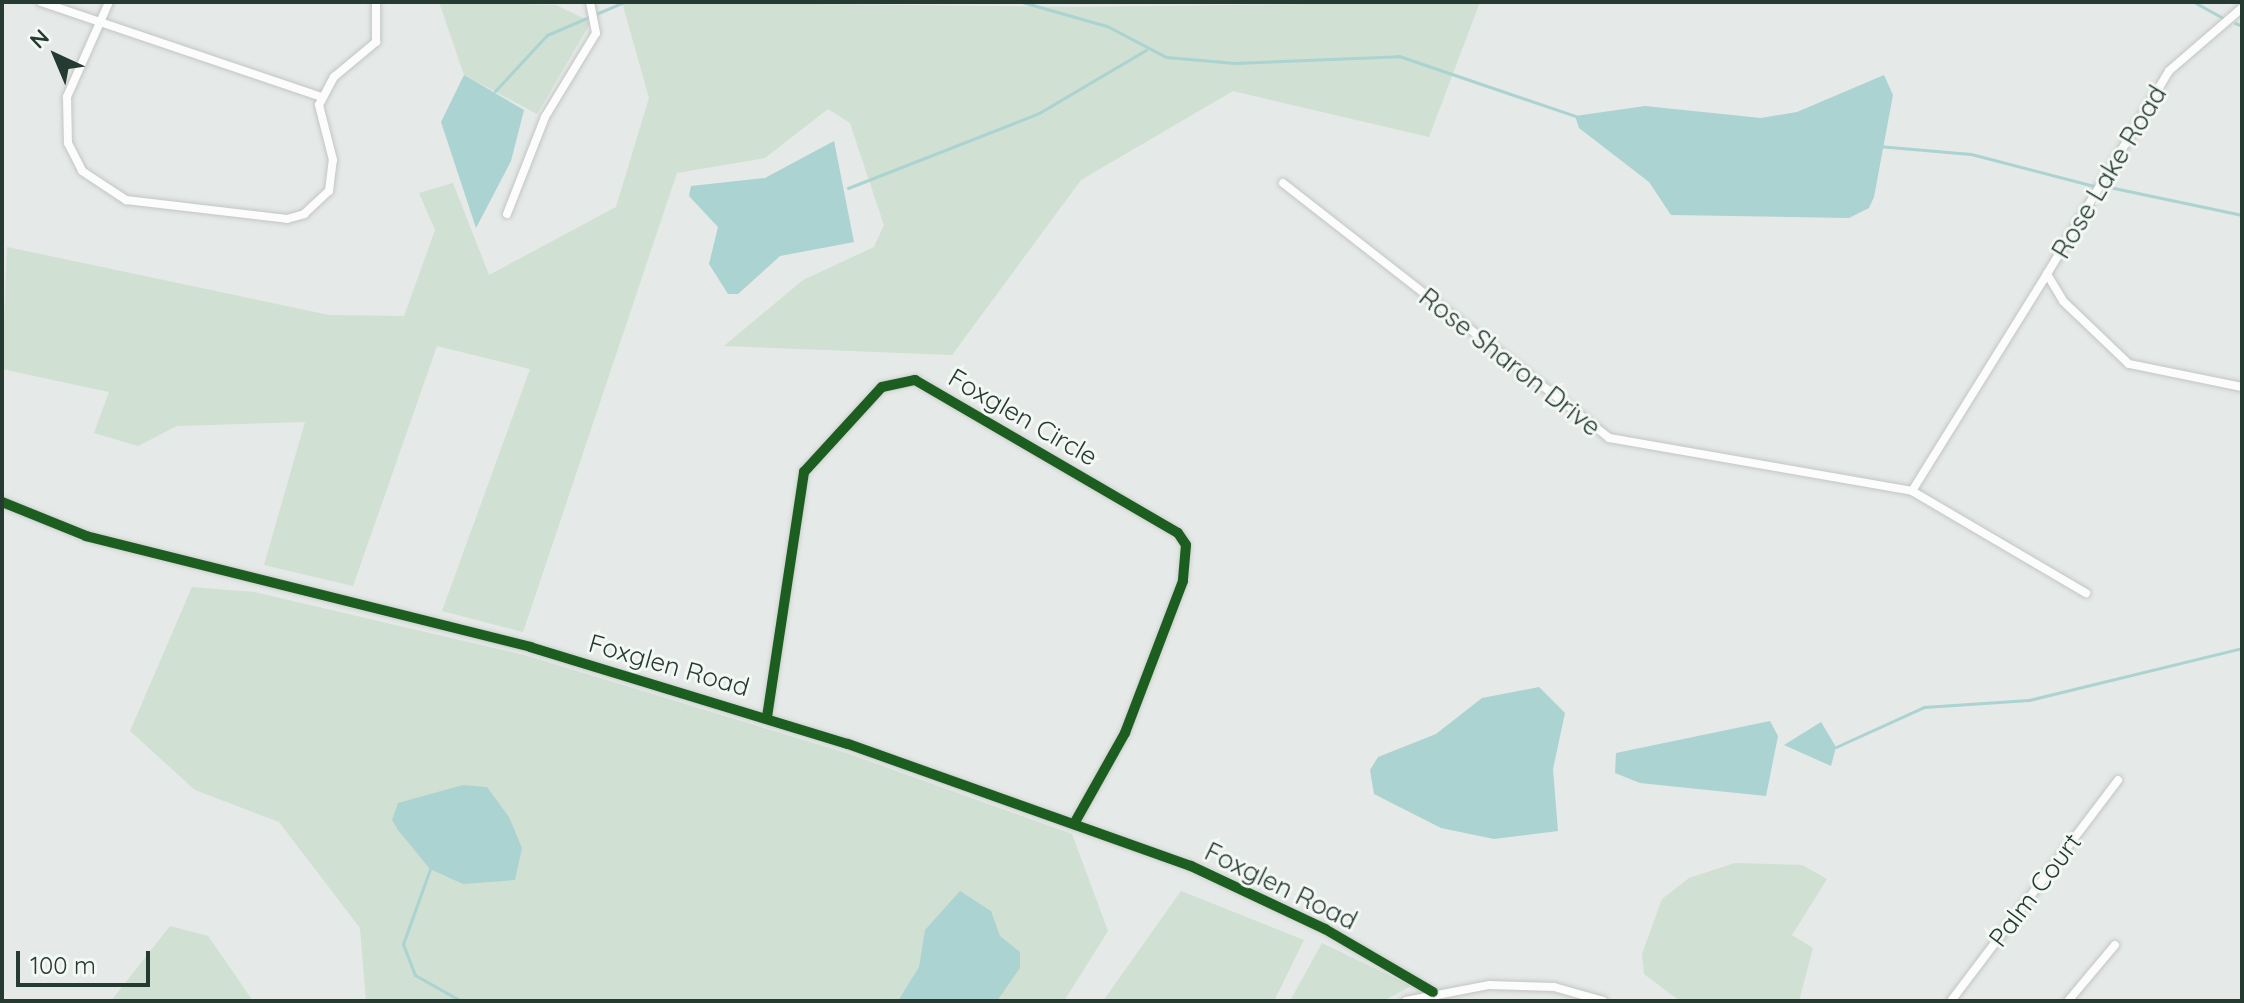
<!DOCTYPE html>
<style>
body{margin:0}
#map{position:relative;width:2244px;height:1003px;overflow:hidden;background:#e5e9e7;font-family:Quicksand,sans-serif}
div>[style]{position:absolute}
.green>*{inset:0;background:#d0e0d2}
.water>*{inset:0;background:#abd3d1}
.stream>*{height:3px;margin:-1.5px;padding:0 1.5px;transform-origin:1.5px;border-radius:1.5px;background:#abd3d1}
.roads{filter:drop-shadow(0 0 2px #c2c6c4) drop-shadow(0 0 2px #c2c6c4)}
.minor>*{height:8px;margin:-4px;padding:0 4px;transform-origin:4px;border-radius:4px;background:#fbfcfb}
.cycleway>*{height:10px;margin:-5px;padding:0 5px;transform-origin:5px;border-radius:5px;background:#1b5e20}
span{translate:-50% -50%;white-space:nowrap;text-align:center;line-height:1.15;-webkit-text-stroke:6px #f3f8f5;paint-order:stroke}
.street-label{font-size:26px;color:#253a30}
.frame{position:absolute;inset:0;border:4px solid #253a30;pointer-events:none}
.north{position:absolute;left:16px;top:16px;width:80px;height:80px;-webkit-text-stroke:6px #f3f8f5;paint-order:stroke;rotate:316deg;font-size:22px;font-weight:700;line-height:32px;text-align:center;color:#253a30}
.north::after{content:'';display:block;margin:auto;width:28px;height:36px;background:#253a30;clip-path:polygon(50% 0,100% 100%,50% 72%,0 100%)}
.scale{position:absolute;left:16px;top:951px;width:134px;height:36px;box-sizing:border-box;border:4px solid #253a30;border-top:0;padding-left:10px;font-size:24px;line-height:28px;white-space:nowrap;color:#253a30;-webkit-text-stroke:6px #f3f8f5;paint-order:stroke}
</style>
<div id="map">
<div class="green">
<div style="clip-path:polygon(439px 2px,556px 5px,591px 22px,537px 114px,464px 75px)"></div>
<div style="clip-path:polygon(622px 2px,1077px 7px,1480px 2px,1429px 137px,1233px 91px,1081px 180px,952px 355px,724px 346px,803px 280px,874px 247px,884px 225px,850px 123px,828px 109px,765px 158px,677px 173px,523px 632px,442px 611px,530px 369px,437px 346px,353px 586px,264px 565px,305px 422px,177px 426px,138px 446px,94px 433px,109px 392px,2px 369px,7px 247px,329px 315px,404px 316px,435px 230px,419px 193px,453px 183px,489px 275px,616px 207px,649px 98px)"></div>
<div style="clip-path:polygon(192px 587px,254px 592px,524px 655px,846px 753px,1072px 834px,1108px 931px,1064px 1001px,366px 1001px,360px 928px,279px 822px,195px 790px,130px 731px)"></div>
<div style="clip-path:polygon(1735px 863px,1802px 865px,1827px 879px,1792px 935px,1813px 948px,1799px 1001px,1680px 1001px,1644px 974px,1642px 954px,1662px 899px,1689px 878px)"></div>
<div style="clip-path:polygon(1181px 891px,1304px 940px,1274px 1001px,1103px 1001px)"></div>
<div style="clip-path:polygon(170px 926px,208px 936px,253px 1001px,111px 1001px)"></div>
<div style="clip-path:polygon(1322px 943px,1401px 981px,1411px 986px,1383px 1001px,1290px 1001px)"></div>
</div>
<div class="water">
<div style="clip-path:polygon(464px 75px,524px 110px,511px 161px,476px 228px,441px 122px)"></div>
<div style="clip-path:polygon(1884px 75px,1893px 95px,1874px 197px,1869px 208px,1849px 218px,1671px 215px,1649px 182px,1579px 128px,1575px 116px,1645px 106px,1761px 118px,1797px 112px)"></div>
<div style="clip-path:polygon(834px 141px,854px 242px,780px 256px,738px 294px,728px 294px,709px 264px,718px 227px,689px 196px,691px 186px,765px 178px)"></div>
<div style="clip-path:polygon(1539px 687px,1565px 713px,1553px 769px,1558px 831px,1494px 839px,1441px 828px,1374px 794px,1370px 770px,1378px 757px,1436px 734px,1482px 698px)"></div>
<div style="clip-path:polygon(1770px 721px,1778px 736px,1766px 796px,1640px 783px,1615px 773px,1616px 753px)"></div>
<div style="clip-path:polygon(1821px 722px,1836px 747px,1831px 766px,1784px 745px)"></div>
<div style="clip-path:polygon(463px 785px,487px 787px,509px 817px,522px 848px,515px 880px,463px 884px,430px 869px,398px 830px,392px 820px,398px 803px)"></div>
<div style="clip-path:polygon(960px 891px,991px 911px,1000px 936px,1020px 952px,1020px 968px,997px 1001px,898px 1001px,919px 967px,925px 930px)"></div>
</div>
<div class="stream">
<div style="left:1022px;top:2px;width:88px;rotate:15.8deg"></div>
<div style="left:1107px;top:26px;width:67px;rotate:27.7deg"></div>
<div style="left:1166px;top:57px;width:69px;rotate:5deg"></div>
<div style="left:1235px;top:63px;width:164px;rotate:-2.4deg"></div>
<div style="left:1399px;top:56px;width:186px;rotate:18.8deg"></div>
<div style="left:2194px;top:2px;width:33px;rotate:29deg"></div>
<div style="left:2235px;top:23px;width:8px;rotate:23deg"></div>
<div style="left:495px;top:91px;width:76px;rotate:-47.1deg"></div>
<div style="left:547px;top:35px;width:84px;rotate:-23.2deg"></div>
<div style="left:1878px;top:146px;width:93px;rotate:4.9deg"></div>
<div style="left:1971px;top:154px;width:127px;rotate:14.6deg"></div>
<div style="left:2109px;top:187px;width:136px;rotate:11.9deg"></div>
<div style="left:848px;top:188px;width:205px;rotate:-21.4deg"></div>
<div style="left:1039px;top:113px;width:124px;rotate:-30.5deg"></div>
<div style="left:1836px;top:747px;width:97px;rotate:-24.4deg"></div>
<div style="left:1924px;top:707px;width:105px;rotate:-3.8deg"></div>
<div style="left:2029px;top:700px;width:219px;rotate:-13.7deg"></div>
<div style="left:430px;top:869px;width:80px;rotate:109.8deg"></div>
<div style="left:403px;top:944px;width:33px;rotate:69deg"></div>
<div style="left:415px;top:975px;width:53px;rotate:29.5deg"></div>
</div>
<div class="roads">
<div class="minor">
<div style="left:41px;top:2px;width:297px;rotate:18.7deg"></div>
<div style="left:109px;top:2px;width:104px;rotate:113.9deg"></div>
<div style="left:67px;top:97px;width:46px;rotate:88.8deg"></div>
<div style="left:68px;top:143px;width:31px;rotate:63deg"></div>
<div style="left:82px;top:171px;width:53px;rotate:33.4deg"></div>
<div style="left:126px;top:200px;width:162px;rotate:6.7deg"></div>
<div style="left:287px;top:219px;width:18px;rotate:-16deg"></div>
<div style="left:304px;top:214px;width:34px;rotate:-43deg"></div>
<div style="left:329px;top:191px;width:31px;rotate:-83deg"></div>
<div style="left:333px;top:160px;width:57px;rotate:-104.3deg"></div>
<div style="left:319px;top:105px;width:32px;rotate:-62deg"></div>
<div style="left:334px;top:77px;width:55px;rotate:-39.8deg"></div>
<div style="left:376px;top:42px;width:40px;rotate:-90deg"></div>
<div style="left:2242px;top:8px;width:96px;rotate:139.2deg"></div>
<div style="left:2169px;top:71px;width:237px;rotate:121deg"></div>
<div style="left:2047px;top:274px;width:31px;rotate:59deg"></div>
<div style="left:2063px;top:301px;width:91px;rotate:43.7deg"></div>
<div style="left:2129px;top:364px;width:115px;rotate:11.5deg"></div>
<div style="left:1283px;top:183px;width:414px;rotate:38deg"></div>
<div style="left:1609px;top:438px;width:308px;rotate:9.9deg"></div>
<div style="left:1912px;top:491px;width:202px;rotate:30.4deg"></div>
<div style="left:507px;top:214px;width:104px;rotate:-68.6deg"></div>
<div style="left:545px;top:117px;width:98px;rotate:-58.7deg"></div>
<div style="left:596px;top:33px;width:32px;rotate:-101deg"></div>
<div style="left:1912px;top:491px;width:256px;rotate:-58.1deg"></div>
<div style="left:2px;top:502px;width:91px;rotate:22deg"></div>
<div style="left:86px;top:536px;width:458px;rotate:14deg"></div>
<div style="left:530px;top:647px;width:332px;rotate:17deg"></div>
<div style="left:848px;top:744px;width:364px;rotate:19.6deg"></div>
<div style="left:1191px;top:866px;width:148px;rotate:25.2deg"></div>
<div style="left:1325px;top:929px;width:125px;rotate:30.3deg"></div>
<div style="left:767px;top:717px;width:248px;rotate:-81.4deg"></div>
<div style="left:804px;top:472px;width:115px;rotate:-47.5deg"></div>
<div style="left:882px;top:387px;width:34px;rotate:-12deg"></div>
<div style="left:915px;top:380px;width:304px;rotate:30.2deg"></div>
<div style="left:1178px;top:533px;width:14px;rotate:56deg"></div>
<div style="left:1186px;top:545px;width:36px;rotate:95deg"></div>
<div style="left:1183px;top:581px;width:163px;rotate:110.9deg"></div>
<div style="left:1125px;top:733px;width:104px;rotate:119.3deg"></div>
<div style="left:1406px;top:1001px;width:85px;rotate:-10.9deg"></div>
<div style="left:1489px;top:985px;width:65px;rotate:1.8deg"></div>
<div style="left:1554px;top:987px;width:51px;rotate:15.9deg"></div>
<div style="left:1951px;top:1001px;width:277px;rotate:-52.9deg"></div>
<div style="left:2068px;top:1001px;width:73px;rotate:-50deg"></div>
</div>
</div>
<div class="cycleway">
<div style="left:2px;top:502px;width:91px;rotate:22deg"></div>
<div style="left:86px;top:536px;width:458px;rotate:14deg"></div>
<div style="left:530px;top:647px;width:332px;rotate:17deg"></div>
<div style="left:848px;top:744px;width:364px;rotate:19.6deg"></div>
<div style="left:1191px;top:866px;width:148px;rotate:25.2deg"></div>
<div style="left:1325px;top:929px;width:125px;rotate:30.3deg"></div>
<div style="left:767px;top:717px;width:248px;rotate:-81.4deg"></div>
<div style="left:804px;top:472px;width:115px;rotate:-47.5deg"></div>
<div style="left:882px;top:387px;width:34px;rotate:-12deg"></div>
<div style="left:915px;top:380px;width:304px;rotate:30.2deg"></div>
<div style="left:1178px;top:533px;width:14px;rotate:56deg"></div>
<div style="left:1186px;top:545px;width:36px;rotate:95deg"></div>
<div style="left:1183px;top:581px;width:163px;rotate:110.9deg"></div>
<div style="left:1125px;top:733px;width:104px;rotate:119.3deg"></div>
</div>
<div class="street-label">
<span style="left:2109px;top:172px;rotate:-59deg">Rose Lake Road</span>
<span style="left:1510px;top:362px;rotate:38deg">Rose Sharon Drive</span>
<span style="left:1023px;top:417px;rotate:30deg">Foxglen Circle</span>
<span style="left:669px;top:665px;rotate:16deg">Foxglen Road</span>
<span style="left:1281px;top:886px;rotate:26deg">Foxglen Road</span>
<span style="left:2035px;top:890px;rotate:-53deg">Palm Court</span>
</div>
<div class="frame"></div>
<div class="north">N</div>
<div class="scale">100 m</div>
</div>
